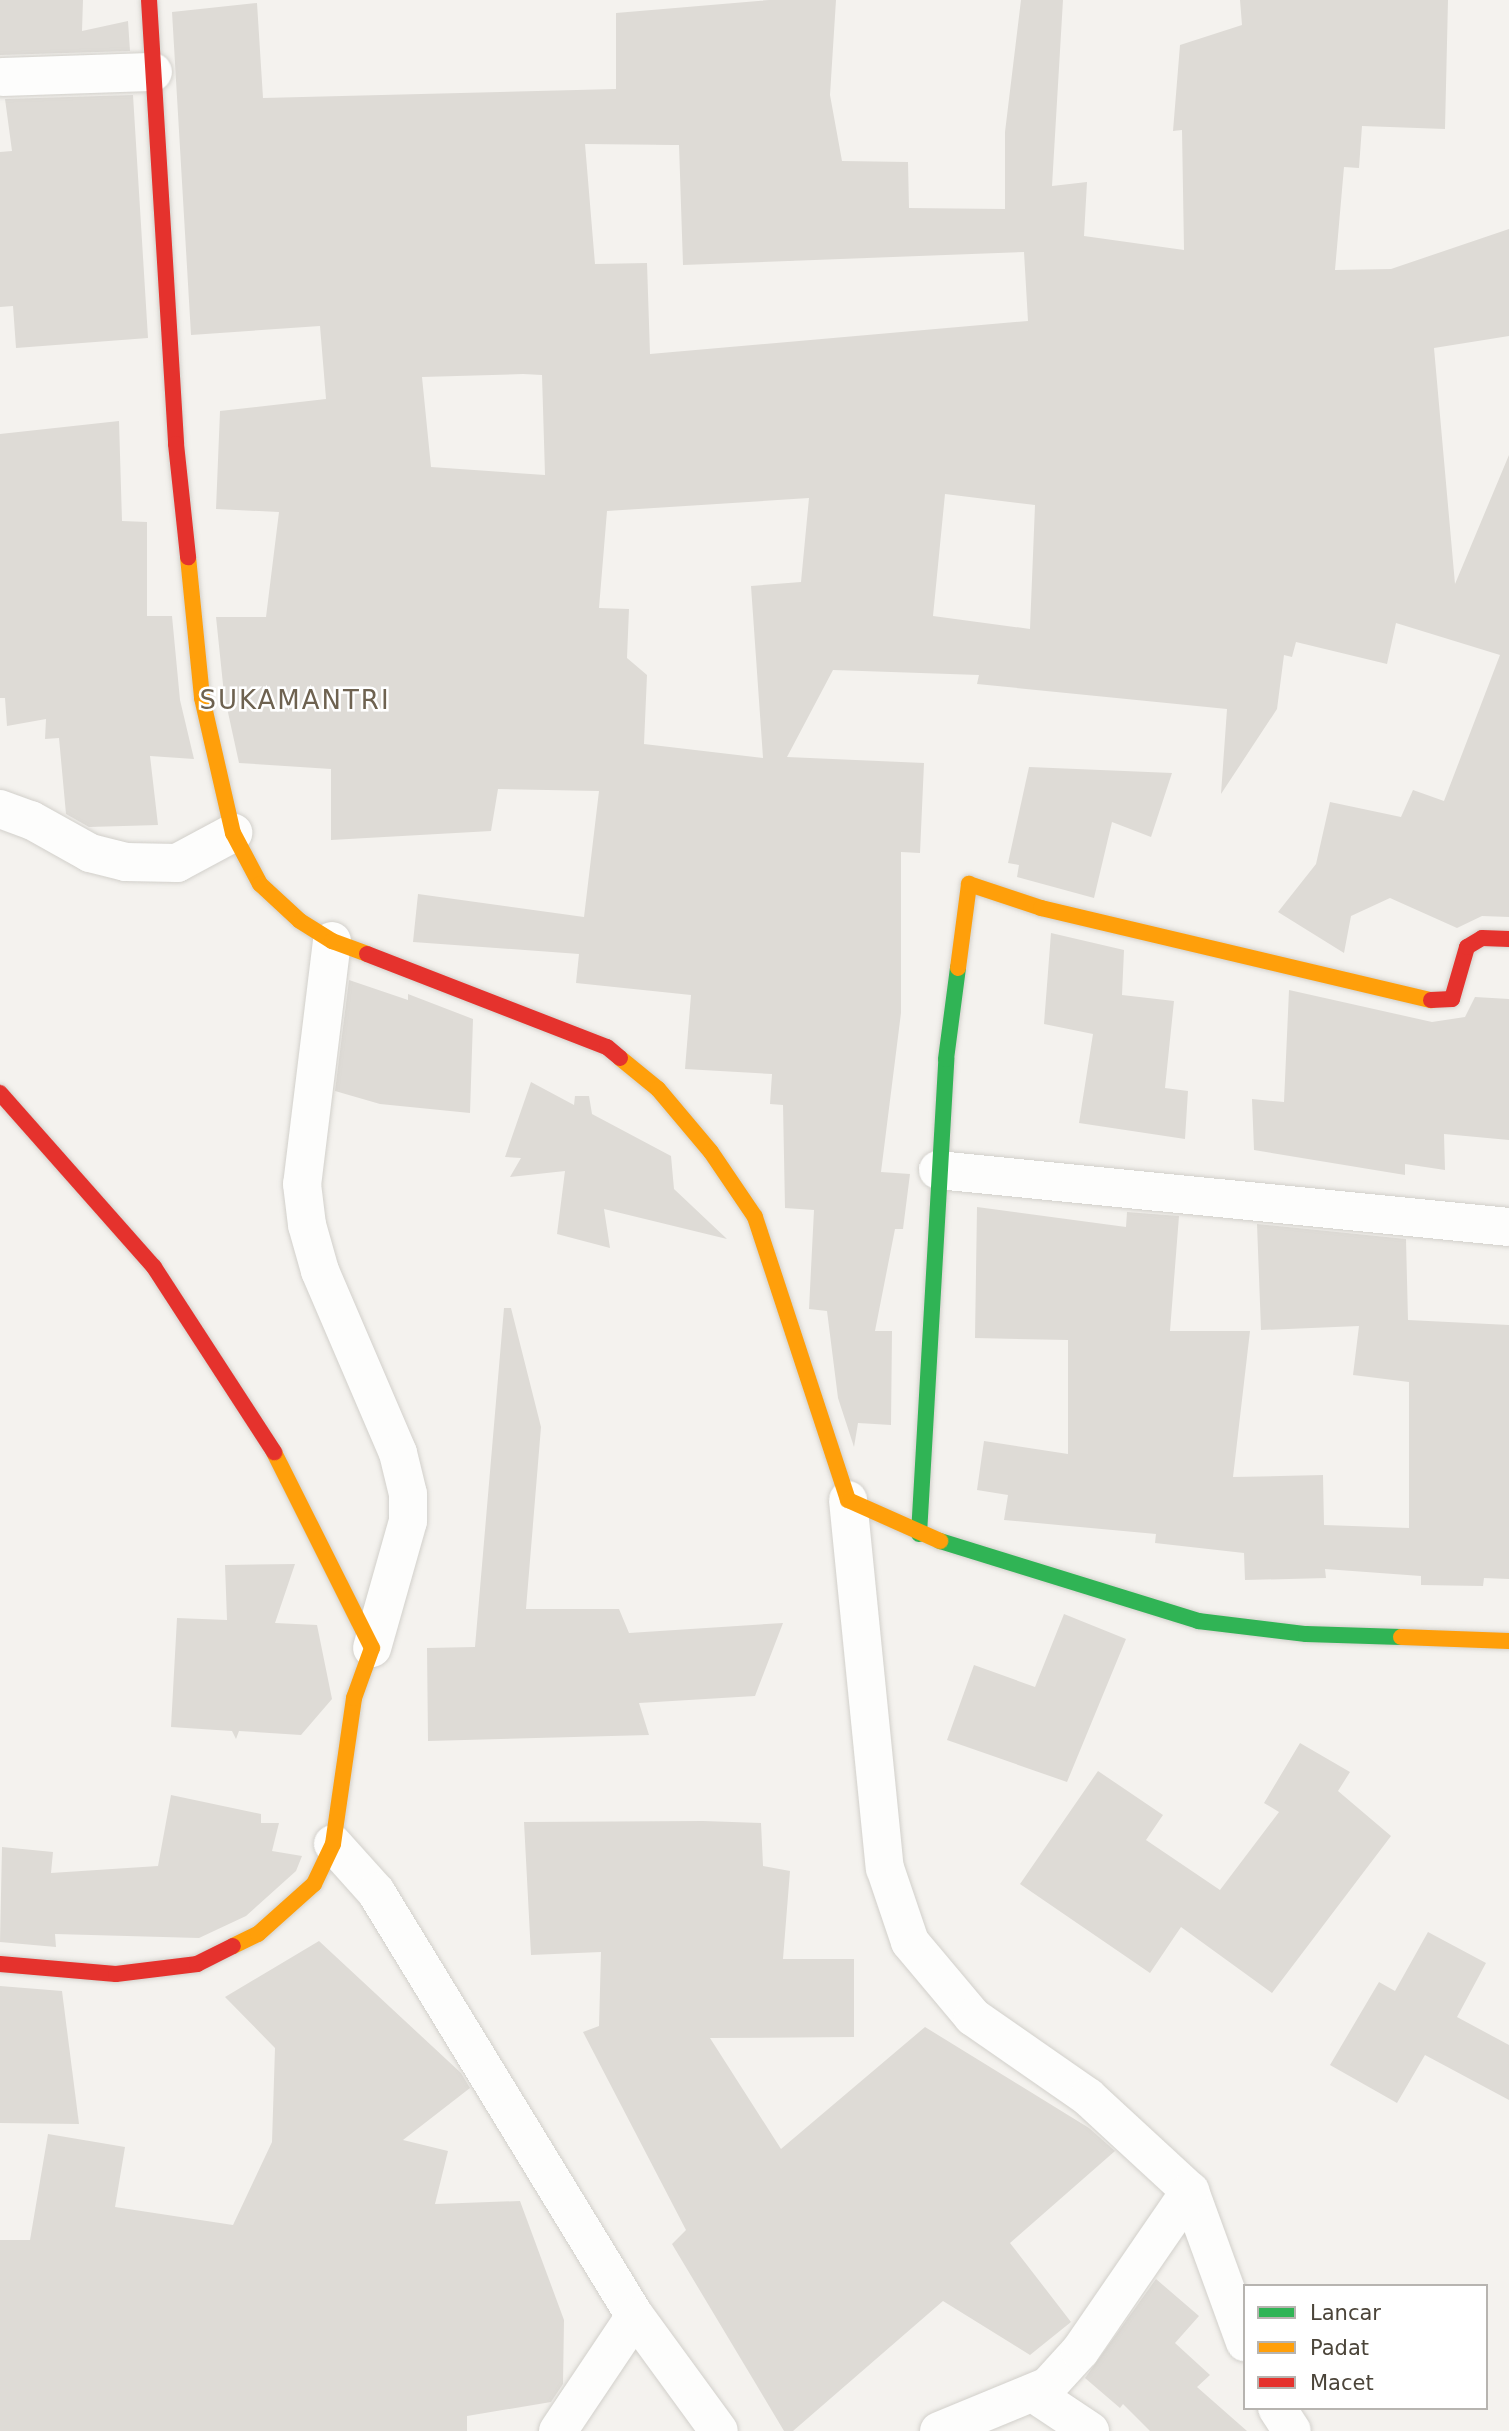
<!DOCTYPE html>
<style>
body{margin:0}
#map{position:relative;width:1509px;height:2431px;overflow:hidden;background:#f4f2ee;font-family:"DejaVu Sans",sans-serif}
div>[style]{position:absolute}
.building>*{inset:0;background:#dedbd6}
.roads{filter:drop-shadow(0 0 2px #d2d0cb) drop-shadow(0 0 2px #d2d0cb)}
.street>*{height:38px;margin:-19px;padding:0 19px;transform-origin:19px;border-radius:19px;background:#fdfdfc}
.fast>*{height:16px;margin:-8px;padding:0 8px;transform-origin:8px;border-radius:8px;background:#30b455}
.slow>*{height:16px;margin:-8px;padding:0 8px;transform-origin:8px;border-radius:8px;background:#ff9f0a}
.jam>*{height:16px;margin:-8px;padding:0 8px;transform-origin:8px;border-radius:8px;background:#e5322d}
span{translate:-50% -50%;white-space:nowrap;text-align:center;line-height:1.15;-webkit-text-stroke:5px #fff;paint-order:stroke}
.quarter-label{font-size:26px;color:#6e6250;letter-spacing:2px}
.legend{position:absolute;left:1243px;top:2284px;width:245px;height:126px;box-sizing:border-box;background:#fff;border:2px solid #b7b4b0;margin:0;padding:9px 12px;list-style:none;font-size:21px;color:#4b4439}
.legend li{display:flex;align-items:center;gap:14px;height:35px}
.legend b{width:35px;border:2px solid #b7b4b0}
</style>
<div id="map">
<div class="building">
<div style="clip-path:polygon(0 0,83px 0,82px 31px,128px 21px,130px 51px,0 55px)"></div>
<div style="clip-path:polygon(evenodd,769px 0,836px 0,830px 95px,842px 161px,908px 162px,909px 208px,1005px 209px,1005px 132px,1021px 0,1063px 0,1052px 186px,1087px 182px,1084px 236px,1184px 250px,1182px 130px,1173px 131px,1180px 45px,1242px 25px,1240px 0,1448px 0,1445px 129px,1362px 126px,1359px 168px,1344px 167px,1335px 270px,1391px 269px,1509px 229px,1509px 336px,1434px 348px,1455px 584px,1509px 455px,1509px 917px,1482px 916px,1457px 928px,1390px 898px,1351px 916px,1344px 953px,1278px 912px,1316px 864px,1330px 802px,1401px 817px,1413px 790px,1444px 801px,1500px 655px,1396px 623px,1387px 664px,1296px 642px,1292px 657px,1284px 655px,1277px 709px,1221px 794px,1227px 709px,977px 684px,979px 675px,833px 670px,787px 757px,924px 763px,920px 853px,901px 852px,901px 1013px,881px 1172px,910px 1174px,903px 1229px,895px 1229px,875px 1331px,892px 1331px,891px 1425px,858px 1423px,854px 1447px,838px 1398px,827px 1311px,809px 1309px,814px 1210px,785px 1208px,783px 1105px,770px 1104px,772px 1074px,685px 1069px,691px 995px,576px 983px,579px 954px,413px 942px,418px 894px,584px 917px,599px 791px,498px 789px,491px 831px,331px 840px,331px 769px,239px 763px,224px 694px,216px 617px,266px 617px,279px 512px,216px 509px,220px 411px,326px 399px,320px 326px,191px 335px,172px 12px,257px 3px,263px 98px,616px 89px,616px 13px,769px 0,585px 144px,679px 145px,683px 265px,1024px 252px,1028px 321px,650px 354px,647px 263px,595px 264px,585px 144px,769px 0,523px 374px,542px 375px,545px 475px,431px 467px,422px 377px,523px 374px,769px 0,945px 494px,1035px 505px,1030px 629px,933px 616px,945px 494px,769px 0,809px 498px,801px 582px,751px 586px,763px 758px,644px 744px,647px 675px,627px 658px,629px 609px,599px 608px,607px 511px,809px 498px)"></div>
<div style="clip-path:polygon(133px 95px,148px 338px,16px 348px,13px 306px,0 307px,0 152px,12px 151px,5px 99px)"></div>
<div style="clip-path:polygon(119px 421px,122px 521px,147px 522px,147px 616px,172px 616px,180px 700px,194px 759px,150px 756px,158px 825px,89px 827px,66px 814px,59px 738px,45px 739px,46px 719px,7px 726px,5px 698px,0 698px,0 434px)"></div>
<div style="clip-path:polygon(1029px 767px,1172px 773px,1151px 837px,1112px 822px,1094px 898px,1017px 877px,1019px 865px,1008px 863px)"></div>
<div style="clip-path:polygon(1051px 933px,1124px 950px,1122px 995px,1174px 1001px,1165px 1088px,1188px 1091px,1185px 1139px,1079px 1123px,1093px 1034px,1044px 1024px)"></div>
<div style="clip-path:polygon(349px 980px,408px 1000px,408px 994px,473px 1019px,470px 1113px,380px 1104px,335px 1091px)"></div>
<div style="clip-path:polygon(1289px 990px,1432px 1022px,1465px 1017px,1475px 997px,1509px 999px,1509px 1140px,1444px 1134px,1445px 1170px,1405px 1164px,1405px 1175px,1254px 1150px,1252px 1099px,1284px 1102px)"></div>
<div style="clip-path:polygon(531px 1082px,574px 1105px,575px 1096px,589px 1096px,592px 1114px,671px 1156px,674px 1189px,727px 1239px,604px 1209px,610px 1248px,557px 1234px,565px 1171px,510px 1177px,521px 1158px,505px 1157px)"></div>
<div style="clip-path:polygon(977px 1207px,1126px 1227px,1127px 1212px,1179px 1216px,1170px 1331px,1250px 1331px,1233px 1477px,1323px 1475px,1324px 1525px,1409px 1528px,1409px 1382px,1353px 1375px,1359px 1326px,1261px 1330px,1257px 1224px,1406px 1239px,1408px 1320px,1509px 1325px,1509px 1579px,1484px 1578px,1483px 1586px,1421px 1585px,1421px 1576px,1325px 1569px,1326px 1578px,1245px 1580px,1244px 1553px,1155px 1543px,1156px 1534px,1004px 1520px,1008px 1495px,977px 1490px,984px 1441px,1068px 1454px,1068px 1340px,975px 1338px)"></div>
<div style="clip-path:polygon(504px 1308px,511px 1308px,541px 1427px,526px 1609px,619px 1609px,629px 1633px,783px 1623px,755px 1696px,639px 1703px,649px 1735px,428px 1741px,427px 1648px,475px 1647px)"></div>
<div style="clip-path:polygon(295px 1564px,275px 1623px,317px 1625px,332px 1699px,301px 1735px,239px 1731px,236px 1739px,232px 1731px,171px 1727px,177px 1618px,227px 1620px,225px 1565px)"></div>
<div style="clip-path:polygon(1064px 1614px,1126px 1639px,1067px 1782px,947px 1740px,974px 1665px,1035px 1687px)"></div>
<div style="clip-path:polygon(1300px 1743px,1350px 1772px,1338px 1791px,1391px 1836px,1272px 1993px,1181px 1927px,1150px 1973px,1020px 1884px,1098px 1771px,1163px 1815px,1146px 1840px,1220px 1890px,1279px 1812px,1264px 1803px)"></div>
<div style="clip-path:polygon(171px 1795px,261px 1814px,261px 1823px,279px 1823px,272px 1851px,302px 1856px,296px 1871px,246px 1916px,199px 1938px,55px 1934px,56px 1947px,0 1942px,2px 1847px,53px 1852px,51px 1873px,158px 1866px)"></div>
<div style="clip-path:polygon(703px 1821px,761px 1823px,763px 1866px,790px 1871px,783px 1959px,854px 1959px,854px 2037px,710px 2038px,781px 2149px,925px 2027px,1089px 2128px,1115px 2151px,1010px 2243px,1071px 2322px,1030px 2355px,943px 2301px,793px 2431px,784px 2431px,672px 2244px,686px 2230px,583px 2032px,599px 2026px,601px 1952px,531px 1955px,524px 1822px)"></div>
<div style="clip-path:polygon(1428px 1932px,1486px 1963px,1457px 2017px,1509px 2045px,1509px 2100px,1425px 2055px,1397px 2103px,1330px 2065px,1379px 1982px,1395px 1991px)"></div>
<div style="clip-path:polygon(319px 1941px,461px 2073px,470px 2088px,403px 2140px,448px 2151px,435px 2204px,520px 2201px,564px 2320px,563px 2384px,551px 2402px,467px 2416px,467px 2431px,0 2431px,0 2240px,30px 2240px,48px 2134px,125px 2147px,115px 2207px,233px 2225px,272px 2142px,275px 2048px,225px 1997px)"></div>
<div style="clip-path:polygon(0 1986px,62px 1991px,79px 2124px,0 2123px)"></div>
<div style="clip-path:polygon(1156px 2279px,1199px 2316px,1175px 2343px,1210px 2375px,1197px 2387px,1247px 2431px,1150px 2431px,1123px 2404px,1120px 2408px,1085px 2378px)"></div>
</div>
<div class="roads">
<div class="street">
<div style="left:2px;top:77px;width:151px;rotate:-1.9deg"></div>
<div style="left:0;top:809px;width:33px;rotate:20deg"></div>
<div style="left:31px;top:820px;width:68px;rotate:29.2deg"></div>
<div style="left:90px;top:853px;width:37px;rotate:14deg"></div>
<div style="left:126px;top:862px;width:51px;rotate:1.1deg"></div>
<div style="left:177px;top:863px;width:64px;rotate:-28.2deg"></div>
<div style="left:332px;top:941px;width:245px;rotate:97deg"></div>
<div style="left:302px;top:1184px;width:41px;rotate:83deg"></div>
<div style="left:307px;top:1225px;width:48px;rotate:74.2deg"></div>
<div style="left:320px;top:1271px;width:198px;rotate:66.8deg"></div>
<div style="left:398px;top:1453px;width:42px;rotate:76.3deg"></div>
<div style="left:408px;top:1494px;width:27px;rotate:90deg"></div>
<div style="left:408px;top:1521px;width:132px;rotate:105.8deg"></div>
<div style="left:938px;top:1170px;width:574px;rotate:5.7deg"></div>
<div style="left:848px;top:1500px;width:370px;rotate:84.3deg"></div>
<div style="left:885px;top:1868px;width:78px;rotate:71.3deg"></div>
<div style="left:910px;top:1942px;width:98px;rotate:50deg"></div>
<div style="left:973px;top:2017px;width:140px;rotate:34.8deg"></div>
<div style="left:1088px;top:2097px;width:139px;rotate:42.7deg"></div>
<div style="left:1190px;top:2191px;width:161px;rotate:70deg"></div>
<div style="left:333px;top:1844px;width:64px;rotate:48.1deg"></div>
<div style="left:376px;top:1892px;width:497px;rotate:58.6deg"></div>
<div style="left:635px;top:2316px;width:142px;rotate:53.9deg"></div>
<div style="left:1036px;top:2395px;width:65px;rotate:33.7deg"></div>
<div style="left:1277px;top:2408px;width:27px;rotate:57deg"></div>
<div style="left:558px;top:2431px;width:138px;rotate:-56.2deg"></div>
<div style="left:939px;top:2431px;width:118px;rotate:-22.4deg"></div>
<div style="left:1048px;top:2386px;width:47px;rotate:-47.6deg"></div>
<div style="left:1080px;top:2351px;width:194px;rotate:-55.5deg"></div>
</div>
<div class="fast">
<div style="left:919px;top:1534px;width:476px;rotate:-86.7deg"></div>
<div style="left:946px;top:1059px;width:92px;rotate:-82.5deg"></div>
<div style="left:940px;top:1541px;width:270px;rotate:17.2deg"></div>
<div style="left:1198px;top:1621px;width:109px;rotate:6.9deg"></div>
<div style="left:1306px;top:1634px;width:95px;rotate:1.8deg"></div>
</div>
<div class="slow">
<div style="left:188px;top:557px;width:142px;rotate:84.3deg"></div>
<div style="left:202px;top:698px;width:139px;rotate:77.1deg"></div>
<div style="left:233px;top:833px;width:58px;rotate:62.1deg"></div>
<div style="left:260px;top:884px;width:54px;rotate:42.8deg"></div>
<div style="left:300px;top:921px;width:38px;rotate:32deg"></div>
<div style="left:332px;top:941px;width:37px;rotate:20deg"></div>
<div style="left:958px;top:968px;width:85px;rotate:-82.5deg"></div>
<div style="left:969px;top:884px;width:76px;rotate:18.4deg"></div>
<div style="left:1041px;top:908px;width:401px;rotate:13.3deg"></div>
<div style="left:620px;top:1058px;width:49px;rotate:39.2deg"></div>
<div style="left:658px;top:1089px;width:82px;rotate:49.9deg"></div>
<div style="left:711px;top:1152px;width:78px;rotate:55.9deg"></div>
<div style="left:755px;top:1217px;width:298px;rotate:71.8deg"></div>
<div style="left:848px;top:1500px;width:101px;rotate:24deg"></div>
<div style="left:1401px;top:1637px;width:108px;rotate:2.1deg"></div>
<div style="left:233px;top:1946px;width:28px;rotate:-26deg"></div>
<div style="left:258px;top:1934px;width:75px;rotate:-41.8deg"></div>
<div style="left:314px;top:1884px;width:44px;rotate:-64.6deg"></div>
<div style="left:333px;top:1844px;width:148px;rotate:-81.8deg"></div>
<div style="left:354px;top:1698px;width:53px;rotate:-70.2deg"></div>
<div style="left:372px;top:1648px;width:219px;rotate:-116.6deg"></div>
</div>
<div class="jam">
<div style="left:149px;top:0;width:445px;rotate:86.5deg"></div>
<div style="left:176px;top:444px;width:114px;rotate:83.9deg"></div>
<div style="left:367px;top:954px;width:257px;rotate:21.2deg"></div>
<div style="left:607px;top:1047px;width:17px;rotate:40deg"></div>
<div style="left:1431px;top:1000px;width:21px;rotate:-3deg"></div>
<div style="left:1452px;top:999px;width:54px;rotate:-73.9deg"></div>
<div style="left:1467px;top:947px;width:17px;rotate:-31deg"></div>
<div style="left:1482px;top:938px;width:27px;rotate:2deg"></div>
<div style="left:0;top:1093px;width:232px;rotate:48.5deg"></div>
<div style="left:154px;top:1267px;width:221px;rotate:57deg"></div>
<div style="left:0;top:1964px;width:116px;rotate:4.9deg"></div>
<div style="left:116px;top:1974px;width:82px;rotate:-7deg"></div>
<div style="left:197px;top:1964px;width:40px;rotate:-26.6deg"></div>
</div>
</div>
<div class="quarter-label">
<span style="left:295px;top:701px">SUKAMANTRI</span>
</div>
<ul class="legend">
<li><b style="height:9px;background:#30b455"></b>Lancar</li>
<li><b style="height:9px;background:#ff9f0a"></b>Padat</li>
<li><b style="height:9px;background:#e5322d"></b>Macet</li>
</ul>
</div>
